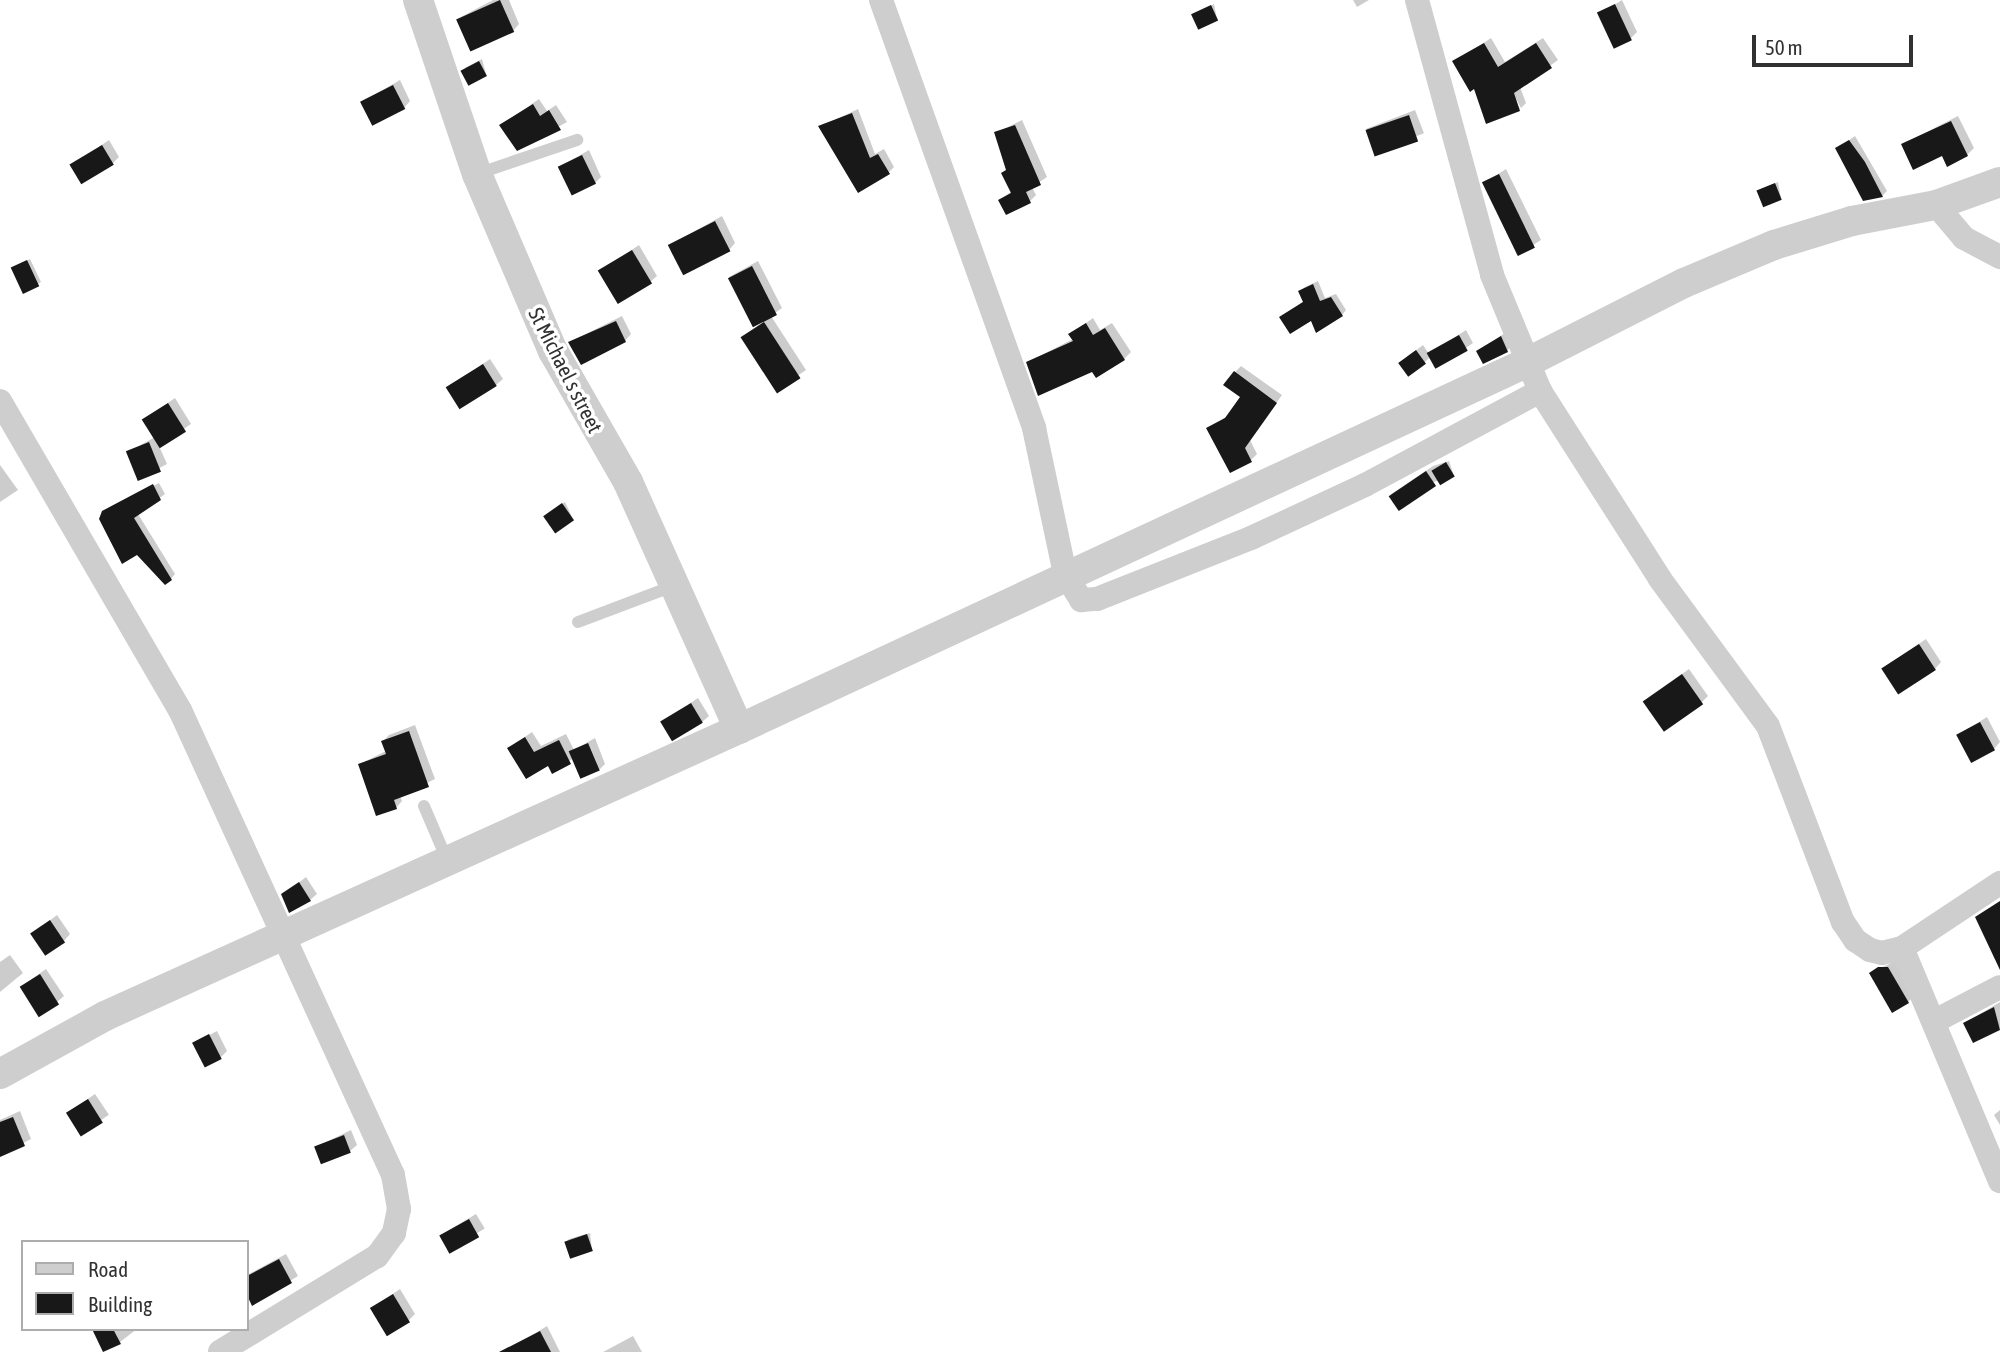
<!DOCTYPE html>
<style>
body{margin:0}
#map{position:relative;width:2000px;height:1352px;overflow:hidden;background:#fff;font-family:"Asap Condensed",sans-serif}
div>[style]{position:absolute}
.shadow>*{inset:0;background:#0003;transform-origin:0 0}
.building>*{inset:0;background:#181818;transform-origin:0 0}
.service>*{height:12px;margin:-6px;padding:0 6px;transform-origin:6px;border-radius:6px;background:#cecece}
.minor>*{height:24px;margin:-12px;padding:0 12px;transform-origin:12px;border-radius:12px;background:#cecece}
.tertiary>*{height:30px;margin:-15px;padding:0 15px;transform-origin:15px;border-radius:15px;background:#cecece}
span{translate:-50% -50%;white-space:nowrap;text-align:center;line-height:1.15;-webkit-text-stroke:7px #fff;paint-order:stroke}
.street-label{font-size:21px;color:#313131}
.legend{position:absolute;left:21px;top:1240px;width:228px;height:91px;box-sizing:border-box;background:#fff;border:2px solid #adadad;margin:0;padding:9px 12px;list-style:none;font-size:21px;color:#313131}
.legend li{display:flex;align-items:center;gap:14px;height:35px}
.legend b{width:35px;border:2px solid #adadad}
.scale{position:absolute;left:1752px;top:35px;width:161px;height:32px;box-sizing:border-box;border:4px solid #313131;border-top:0;padding-left:9px;font-size:21px;line-height:24px;white-space:nowrap;color:#313131;-webkit-text-stroke:5px #fff;paint-order:stroke}
</style>
<div id="map">
<div class="shadow">
<div style="clip-path:polygon(493px 0,509px 0,519px 24px,513px 31px,457px 19px)"></div>
<div style="clip-path:polygon(1353px 0,1369px 0,1357px 7px)"></div>
<div style="clip-path:polygon(1622px 0,1637px 32px,1631px 38px,1599px 14px)"></div>
<div style="clip-path:polygon(1214px 4px,1217px 19px,1196px 13px)"></div>
<div style="clip-path:polygon(1491px 38px,1505px 62px,1543px 38px,1558px 60px,1520px 87px,1526px 103px,1521px 108px,1509px 86px,1520px 109px,1487px 122px,1475px 87px,1470px 89px,1455px 62px)"></div>
<div style="clip-path:polygon(482px 59px,486px 74px,465px 68px)"></div>
<div style="clip-path:polygon(400px 80px,410px 101px,404px 108px,362px 102px)"></div>
<div style="clip-path:polygon(539px 99px,547px 111px,556px 105px,567px 122px,518px 149px,501px 125px)"></div>
<div style="clip-path:polygon(858px 109px,875px 154px,884px 149px,894px 167px,889px 172px,820px 127px)"></div>
<div style="left:1415px;top:110px;width:25px;height:52px;rotate:69deg"></div>
<div style="clip-path:polygon(1958px 116px,1974px 148px,1967px 155px,1903px 144px)"></div>
<div style="clip-path:polygon(1022px 120px,1047px 177px,1032px 187px,1036px 195px,1030px 201px,1000px 200px,1012px 191px,996px 133px)"></div>
<div style="clip-path:polygon(1855px 136px,1887px 191px,1882px 196px,1838px 148px)"></div>
<div style="clip-path:polygon(109px 140px,119px 157px,113px 163px,72px 165px)"></div>
<div style="clip-path:polygon(589px 150px,601px 177px,595px 183px,559px 167px)"></div>
<div style="clip-path:polygon(1506px 169px,1541px 240px,1517px 255px,1484px 183px)"></div>
<div style="clip-path:polygon(1778px 182px,1781px 199px,1759px 192px,1761px 189px)"></div>
<div style="clip-path:polygon(722px 216px,735px 243px,729px 250px,670px 245px)"></div>
<div style="clip-path:polygon(639px 245px,657px 276px,650px 282px,600px 271px)"></div>
<div style="clip-path:polygon(30px 259px,41px 282px,38px 284px,13px 268px)"></div>
<div style="clip-path:polygon(758px 261px,782px 308px,771px 316px,806px 370px,777px 390px,743px 337px,768px 318px,729px 277px)"></div>
<div style="clip-path:polygon(1318px 281px,1325px 298px,1336px 294px,1346px 310px,1342px 315px,1281px 317px,1304px 301px,1300px 291px,1305px 287px)"></div>
<div style="clip-path:polygon(622px 316px,631px 334px,625px 341px,570px 342px)"></div>
<div style="clip-path:polygon(1093px 318px,1100px 330px,1112px 323px,1131px 352px,1124px 359px,1096px 376px,1092px 370px,1028px 362px,1073px 339px,1071px 334px)"></div>
<div style="clip-path:polygon(1466px 330px,1473px 343px,1437px 368px,1430px 357px,1425px 362px,1399px 363px,1423px 345px,1429px 354px)"></div>
<div style="clip-path:polygon(1508px 331px,1513px 344px,1507px 351px,1478px 351px)"></div>
<div style="clip-path:polygon(490px 359px,503px 379px,496px 385px,447px 388px)"></div>
<div style="clip-path:polygon(1241px 366px,1282px 395px,1250px 440px,1257px 454px,1251px 460px,1208px 429px,1230px 414px,1242px 397px,1235px 372px)"></div>
<div style="clip-path:polygon(175px 398px,191px 424px,159px 446px,167px 464px,139px 479px,128px 452px,155px 437px,144px 419px)"></div>
<div style="clip-path:polygon(1449px 461px,1454px 476px,1390px 495px,1433px 466px)"></div>
<div style="clip-path:polygon(0 465px,18px 490px,0 502px)"></div>
<div style="clip-path:polygon(159px 483px,165px 494px,138px 514px,175px 574px,171px 579px,104px 511px)"></div>
<div style="clip-path:polygon(565px 502px,573px 519px,548px 514px)"></div>
<div style="clip-path:polygon(1926px 639px,1941px 662px,1935px 669px,1883px 668px)"></div>
<div style="clip-path:polygon(1689px 669px,1708px 696px,1702px 702px,1652px 696px)"></div>
<div style="clip-path:polygon(698px 698px,709px 716px,702px 722px,662px 722px)"></div>
<div style="clip-path:polygon(1987px 717px,2000px 742px,1994px 749px,1958px 735px)"></div>
<div style="clip-path:polygon(415px 725px,435px 779px,400px 796px,402px 801px,396px 808px,360px 764px,386px 751px,383px 741px,389px 735px)"></div>
<div style="clip-path:polygon(532px 732px,541px 746px,566px 734px,574px 750px,595px 738px,605px 764px,599px 770px,574px 758px,552px 771px,548px 763px,509px 748px)"></div>
<div style="clip-path:polygon(306px 877px,317px 894px,310px 900px,283px 895px)"></div>
<div style="clip-path:polygon(57px 915px,70px 934px,64px 941px,32px 934px)"></div>
<div style="clip-path:polygon(10px 955px,23px 973px,0 992px,0 962px)"></div>
<div style="clip-path:polygon(1895px 961px,1914px 996px,1908px 1002px,1871px 973px)"></div>
<div style="clip-path:polygon(46px 969px,64px 996px,57px 1002px,22px 986px)"></div>
<div style="clip-path:polygon(2000px 1002px,2000px 1028px,1974px 1041px,1965px 1023px)"></div>
<div style="clip-path:polygon(217px 1031px,227px 1051px,221px 1057px,194px 1043px)"></div>
<div style="left:95px;top:1094px;width:25px;height:34px;rotate:56deg"></div>
<div style="clip-path:polygon(2000px 1110px,2000px 1125px,1994px 1115px)"></div>
<div style="clip-path:polygon(20px 1111px,31px 1139px,0 1155px,0 1120px)"></div>
<div style="clip-path:polygon(351px 1130px,357px 1145px,350px 1151px,316px 1147px)"></div>
<div style="left:476px;top:1214px;width:17px;height:41px;rotate:59deg"></div>
<div style="clip-path:polygon(590px 1233px,592px 1250px,566px 1242px,569px 1239px)"></div>
<div style="clip-path:polygon(286px 1254px,298px 1276px,253px 1303px,247px 1292px,247px 1275px)"></div>
<div style="clip-path:polygon(400px 1289px,415px 1314px,409px 1320px,372px 1308px)"></div>
<div style="clip-path:polygon(547px 1326px,560px 1352px,525px 1352px,521px 1342px)"></div>
<div style="clip-path:polygon(93px 1329px,137px 1329px,120px 1342px)"></div>
<div style="clip-path:polygon(633px 1336px,642px 1352px,603px 1352px,605px 1351px)"></div>
</div>
<div class="building">
<div style="left:500px;top:0;width:35px;height:48px;rotate:66deg"></div>
<div style="left:1615px;top:4px;width:40px;height:20px;rotate:65deg"></div>
<div style="left:1211px;top:5px;width:17px;height:22px;rotate:65deg"></div>
<div style="clip-path:polygon(1484px 43px,1498px 67px,1536px 43px,1552px 68px,1514px 93px,1520px 111px,1486px 124px,1474px 89px,1470px 92px,1452px 61px)"></div>
<div style="left:479px;top:61px;width:17px;height:21px;rotate:62deg"></div>
<div style="left:393px;top:85px;width:27px;height:37px;rotate:63deg"></div>
<div style="clip-path:polygon(533px 104px,540px 116px,549px 110px,561px 130px,517px 151px,499px 125px)"></div>
<div style="clip-path:polygon(852px 113px,870px 158px,878px 154px,890px 174px,858px 193px,818px 126px)"></div>
<div style="left:1409px;top:115px;width:28px;height:46px;rotate:71deg"></div>
<div style="clip-path:polygon(1951px 121px,1968px 156px,1947px 167px,1942px 156px,1913px 170px,1901px 144px)"></div>
<div style="clip-path:polygon(1015px 125px,1041px 185px,1026px 192px,1031px 203px,1006px 215px,998px 200px,1011px 193px,1001px 173px,1006px 170px,994px 132px)"></div>
<div style="clip-path:polygon(1849px 140px,1865px 162px,1883px 197px,1863px 201px,1835px 148px)"></div>
<div style="left:102px;top:145px;width:23px;height:38px;rotate:59deg"></div>
<div style="left:582px;top:155px;width:32px;height:27px;rotate:64deg"></div>
<div style="left:1499px;top:174px;width:82px;height:19px;rotate:64deg"></div>
<div style="left:1775px;top:183px;width:18px;height:20px;rotate:68deg"></div>
<div style="left:715px;top:221px;width:34px;height:53px;rotate:63deg"></div>
<div style="left:632px;top:250px;width:39px;height:40px;rotate:59deg"></div>
<div style="left:27px;top:260px;width:29px;height:18px;rotate:65deg"></div>
<div style="left:752px;top:266px;width:55px;height:27px;rotate:63deg"></div>
<div style="clip-path:polygon(1313px 284px,1320px 301px,1331px 297px,1343px 316px,1316px 333px,1311px 321px,1290px 334px,1279px 317px,1303px 302px,1298px 291px)"></div>
<div style="clip-path:polygon(616px 321px,626px 342px,581px 365px,568px 342px)"></div>
<div style="left:764px;top:322px;width:67px;height:28px;rotate:57deg"></div>
<div style="clip-path:polygon(1086px 323px,1093px 335px,1105px 328px,1125px 360px,1096px 378px,1092px 372px,1038px 396px,1026px 362px,1073px 341px,1068px 334px)"></div>
<div style="left:1459px;top:335px;width:18px;height:37px;rotate:61deg"></div>
<div style="clip-path:polygon(1501px 336px,1508px 352px,1483px 364px,1476px 351px)"></div>
<div style="left:1416px;top:350px;width:17px;height:22px;rotate:54deg"></div>
<div style="left:483px;top:364px;width:26px;height:44px;rotate:58deg"></div>
<div style="clip-path:polygon(1234px 371px,1277px 403px,1245px 448px,1252px 462px,1230px 473px,1206px 428px,1225px 418px,1240px 397px,1223px 385px)"></div>
<div style="left:168px;top:403px;width:34px;height:31px;rotate:58deg"></div>
<div style="left:149px;top:442px;width:32px;height:25px;rotate:68deg"></div>
<div style="left:1446px;top:462px;width:17px;height:17px;rotate:59deg"></div>
<div style="left:1426px;top:471px;width:18px;height:45px;rotate:56deg"></div>
<div style="clip-path:polygon(153px 484px,161px 500px,134px 518px,172px 580px,165px 585px,137px 555px,122px 564px,99px 519px,102px 511px)"></div>
<div style="left:562px;top:503px;width:21px;height:23px;rotate:55deg"></div>
<div style="left:1919px;top:644px;width:31px;height:45px;rotate:57deg"></div>
<div style="left:1682px;top:674px;width:37px;height:48px;rotate:55deg"></div>
<div style="left:691px;top:703px;width:23px;height:36px;rotate:59deg"></div>
<div style="left:1980px;top:722px;width:32px;height:27px;rotate:62deg"></div>
<div style="clip-path:polygon(409px 731px,429px 787px,394px 800px,397px 809px,376px 816px,358px 764px,386px 754px,381px 741px)"></div>
<div style="clip-path:polygon(525px 737px,534px 752px,559px 740px,571px 764px,552px 774px,548px 766px,526px 779px,507px 748px)"></div>
<div style="left:588px;top:743px;width:30px;height:21px;rotate:67deg"></div>
<div style="clip-path:polygon(299px 882px,311px 901px,289px 913px,281px 894px)"></div>
<div style="clip-path:polygon(2000px 901px,2000px 970px,1975px 917px)"></div>
<div style="left:50px;top:920px;width:27px;height:24px;rotate:56deg"></div>
<div style="clip-path:polygon(1878px 967px,1888px 967px,1909px 1003px,1892px 1013px,1869px 973px)"></div>
<div style="left:40px;top:974px;width:36px;height:24px;rotate:58deg"></div>
<div style="clip-path:polygon(1994px 1007px,2000px 1030px,1973px 1043px,1963px 1023px)"></div>
<div style="left:209px;top:1034px;width:28px;height:19px;rotate:63deg"></div>
<div style="left:88px;top:1099px;width:28px;height:26px;rotate:58deg"></div>
<div style="clip-path:polygon(13px 1117px,25px 1146px,0 1157px,0 1122px)"></div>
<div style="left:344px;top:1135px;width:19px;height:32px;rotate:69deg"></div>
<div style="left:469px;top:1219px;width:21px;height:34px;rotate:61deg"></div>
<div style="left:587px;top:1234px;width:18px;height:24px;rotate:71deg"></div>
<div style="clip-path:polygon(279px 1259px,292px 1283px,252px 1306px,247px 1295px,247px 1276px)"></div>
<div style="left:393px;top:1294px;width:33px;height:27px;rotate:59deg"></div>
<div style="clip-path:polygon(92px 1329px,113px 1329px,121px 1344px,103px 1352px)"></div>
<div style="clip-path:polygon(540px 1331px,551px 1352px,499px 1352px)"></div>
</div>
<div class="service">
<div style="left:477px;top:174px;width:106px;rotate:-18.8deg"></div>
<div style="left:578px;top:622px;width:105px;rotate:-20.7deg"></div>
<div style="left:424px;top:806px;width:59px;rotate:66.9deg"></div>
</div>
<div class="minor">
<div style="left:881px;top:0;width:455px;rotate:70.3deg"></div>
<div style="left:1034px;top:428px;width:149px;rotate:78deg"></div>
<div style="left:1065px;top:574px;width:31px;rotate:58deg"></div>
<div style="left:1081px;top:600px;width:16px;rotate:-4deg"></div>
<div style="left:1097px;top:599px;width:166px;rotate:-21.6deg"></div>
<div style="left:1251px;top:538px;width:126px;rotate:-24.9deg"></div>
<div style="left:1365px;top:485px;width:199px;rotate:-28.2deg"></div>
<div style="left:1417px;top:0;width:285px;rotate:74.7deg"></div>
<div style="left:1492px;top:275px;width:126px;rotate:67.5deg"></div>
<div style="left:1540px;top:391px;width:223px;rotate:57.4deg"></div>
<div style="left:1660px;top:579px;width:182px;rotate:53.7deg"></div>
<div style="left:1768px;top:726px;width:210px;rotate:69.1deg"></div>
<div style="left:1843px;top:922px;width:22px;rotate:56deg"></div>
<div style="left:1855px;top:940px;width:18px;rotate:34deg"></div>
<div style="left:1870px;top:950px;width:12px;rotate:14deg"></div>
<div style="left:1882px;top:953px;width:21px;rotate:-14deg"></div>
<div style="left:1902px;top:948px;width:253px;rotate:67.2deg"></div>
<div style="left:1936px;top:205px;width:43px;rotate:49.7deg"></div>
<div style="left:1964px;top:238px;width:41px;rotate:27.8deg"></div>
<div style="left:0;top:401px;width:358px;rotate:59.8deg"></div>
<div style="left:180px;top:710px;width:511px;rotate:65.39deg"></div>
<div style="left:393px;top:1175px;width:35px;rotate:80deg"></div>
<div style="left:399px;top:1209px;width:25px;rotate:102deg"></div>
<div style="left:394px;top:1233px;width:29px;rotate:126deg"></div>
<div style="left:377px;top:1256px;width:184px;rotate:148.6deg"></div>
<div style="left:1902px;top:948px;width:118px;rotate:-33.6deg"></div>
<div style="left:1935px;top:1021px;width:73px;rotate:-27.6deg"></div>
</div>
<div class="tertiary">
<div style="left:418px;top:0;width:184px;rotate:71.3deg"></div>
<div style="left:477px;top:174px;width:193px;rotate:66.8deg"></div>
<div style="left:553px;top:351px;width:151px;rotate:60.2deg"></div>
<div style="left:628px;top:482px;width:271px;rotate:65.8deg"></div>
<div style="left:0;top:1074px;width:120px;rotate:-28.9deg"></div>
<div style="left:105px;top:1016px;width:696px;rotate:-24.36deg"></div>
<div style="left:739px;top:729px;width:870px;rotate:-24.95deg"></div>
<div style="left:1528px;top:362px;width:175px;rotate:-26.9deg"></div>
<div style="left:1684px;top:283px;width:98px;rotate:-22.9deg"></div>
<div style="left:1774px;top:245px;width:82px;rotate:-17.1deg"></div>
<div style="left:1852px;top:221px;width:86px;rotate:-10.8deg"></div>
<div style="left:1936px;top:205px;width:68px;rotate:-19.8deg"></div>
</div>
<div class="street-label">
<span style="left:566px;top:370px;rotate:63deg">St Michael s street</span>
</div>
<ul class="legend">
<li><b style="height:9px;background:#cecece"></b>Road</li>
<li><b style="height:19px;background:#181818"></b>Building</li>
</ul>
<div class="scale">50 m</div>
</div>
